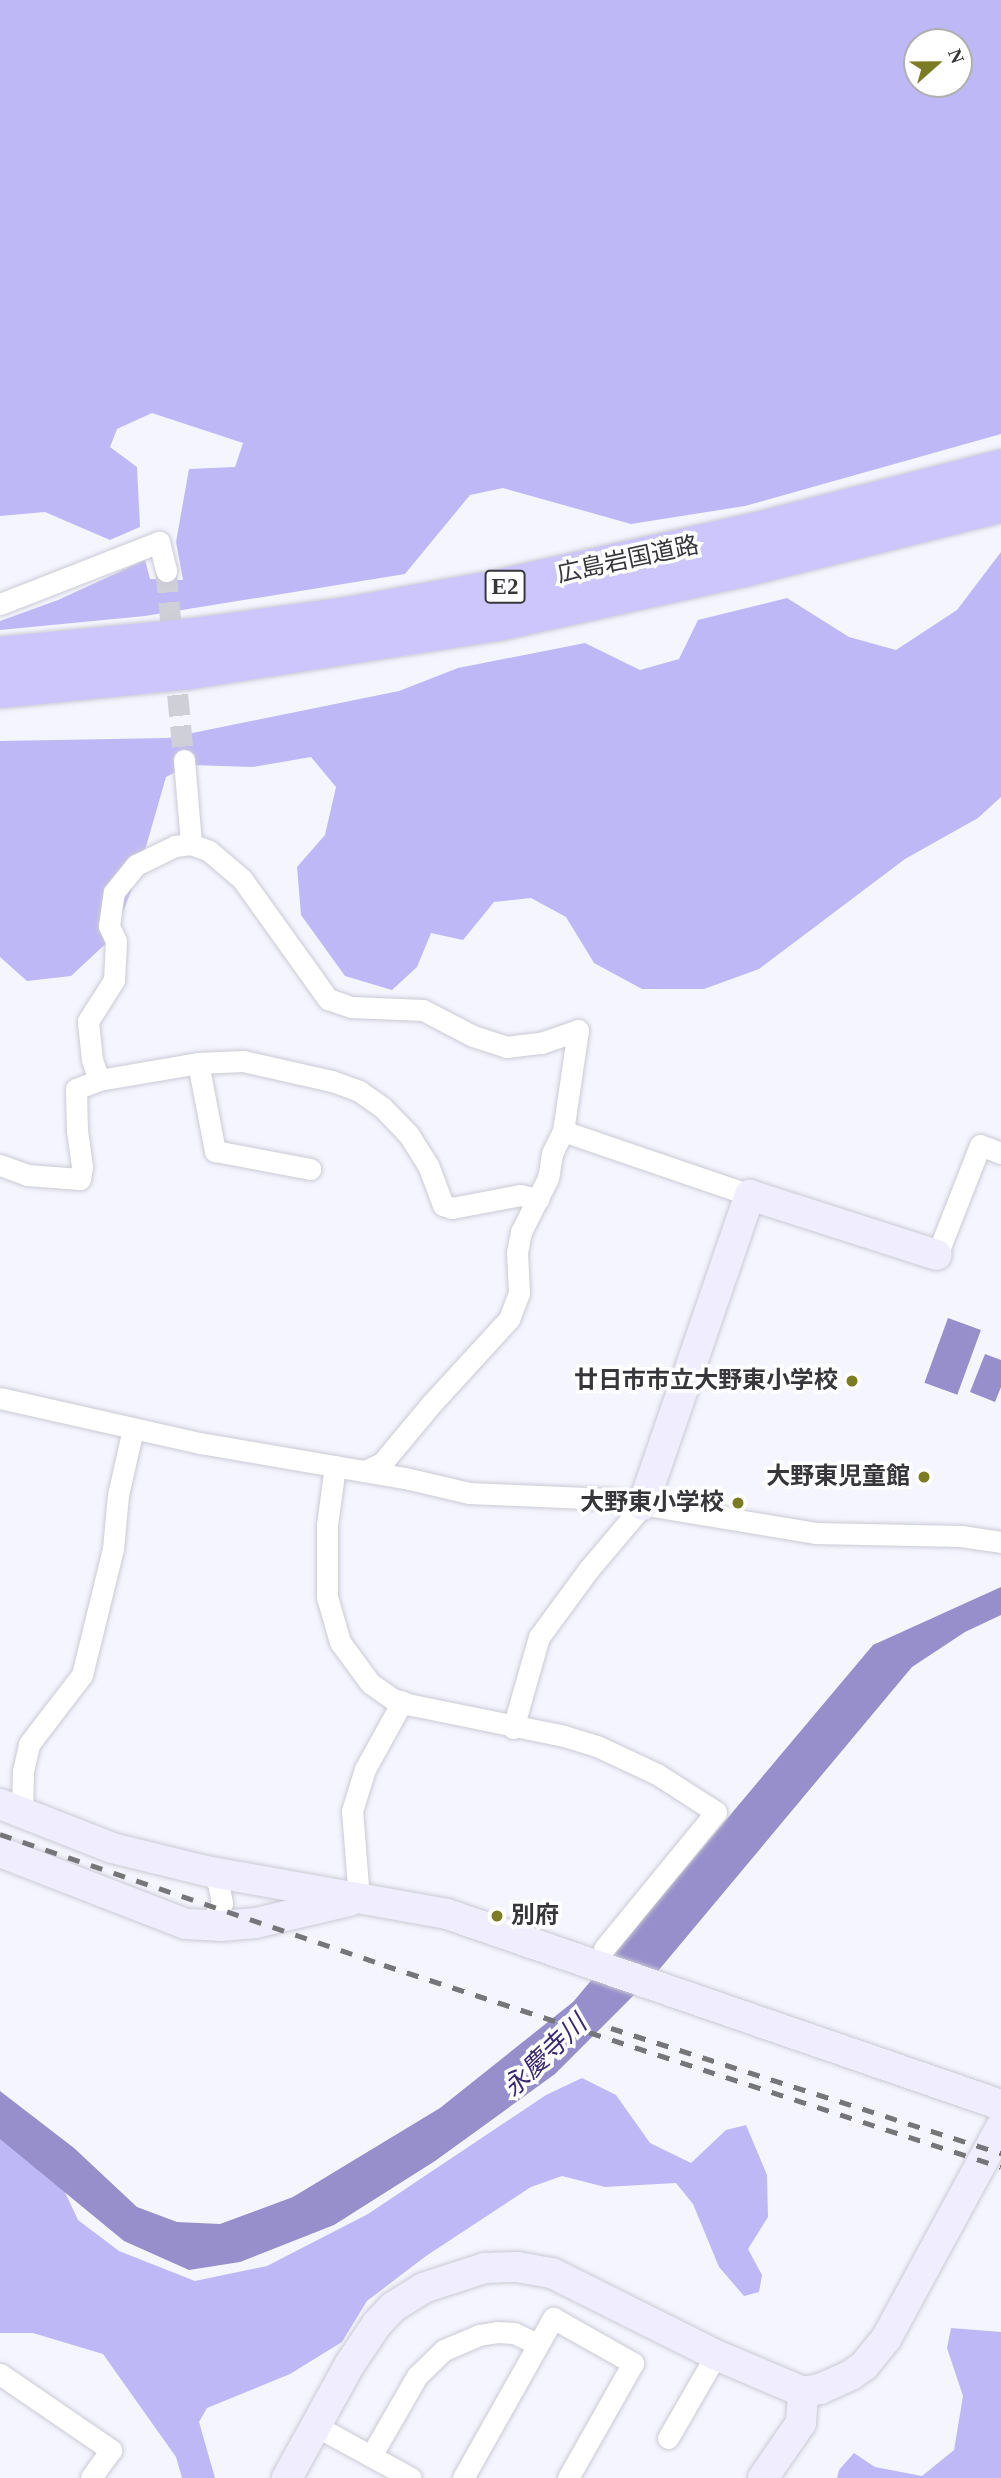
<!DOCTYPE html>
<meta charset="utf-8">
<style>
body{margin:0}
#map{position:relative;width:1001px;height:2478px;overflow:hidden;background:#f5f5ff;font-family:"Times New Roman","Noto Sans JP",serif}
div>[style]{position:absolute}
.forest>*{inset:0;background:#bfb8f6}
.water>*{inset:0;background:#978fcb;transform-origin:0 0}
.street-tunnel>*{height:21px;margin-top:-10.5px;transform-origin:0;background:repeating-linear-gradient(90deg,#cfcfd8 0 21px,transparent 0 31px)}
.roads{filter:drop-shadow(0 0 2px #cbcad4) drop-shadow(0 0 2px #cbcad4)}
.street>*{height:21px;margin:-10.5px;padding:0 10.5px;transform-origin:10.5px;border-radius:10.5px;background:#fff}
.secondary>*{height:30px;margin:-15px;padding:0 15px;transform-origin:15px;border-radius:15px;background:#f0eefe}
.highway>*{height:38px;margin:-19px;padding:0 19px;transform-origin:19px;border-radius:19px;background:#ccc6fc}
.rail>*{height:5px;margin-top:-2.5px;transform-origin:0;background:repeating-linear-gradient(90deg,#75757a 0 12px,transparent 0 24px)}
.dots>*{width:19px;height:19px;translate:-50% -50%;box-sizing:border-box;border:4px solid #fff;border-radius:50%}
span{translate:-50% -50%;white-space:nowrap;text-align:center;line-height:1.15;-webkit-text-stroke:7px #fff;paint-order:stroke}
.shield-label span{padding:2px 5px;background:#fff;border:2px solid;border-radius:5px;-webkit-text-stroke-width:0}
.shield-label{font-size:23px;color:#37363a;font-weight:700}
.street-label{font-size:24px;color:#37363a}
.poi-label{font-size:24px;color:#37363a;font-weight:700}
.right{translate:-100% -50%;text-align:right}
.left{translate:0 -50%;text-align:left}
.water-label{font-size:26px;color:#3b2a71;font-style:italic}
.north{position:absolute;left:903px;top:28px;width:70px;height:70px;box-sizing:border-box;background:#fff;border:2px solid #afafb0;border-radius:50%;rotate:69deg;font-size:19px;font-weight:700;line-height:28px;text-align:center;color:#37363a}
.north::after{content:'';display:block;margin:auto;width:24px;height:32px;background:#7c7c25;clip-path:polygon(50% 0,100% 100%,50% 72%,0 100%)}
</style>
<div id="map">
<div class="forest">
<div style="clip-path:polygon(evenodd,0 0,1001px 0,1001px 434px,745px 506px,631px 524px,503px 488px,470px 495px,405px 574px,145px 616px,0 630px,0 621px,58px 600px,145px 560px,150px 579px,183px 580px,176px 542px,189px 469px,235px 467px,243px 443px,152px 413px,117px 429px,110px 447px,137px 467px,140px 527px,110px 540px,45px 512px,0 516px,0 0,917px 42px,959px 42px,959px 84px,917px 84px,917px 42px)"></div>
<div style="clip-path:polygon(1001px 552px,1001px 797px,978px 818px,905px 859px,759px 969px,704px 989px,642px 989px,594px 963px,566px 917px,531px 898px,494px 902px,463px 940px,431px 933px,417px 967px,392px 990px,345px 976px,301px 915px,297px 867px,325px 835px,336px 787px,311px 757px,253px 767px,190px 765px,166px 777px,139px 871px,113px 937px,71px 976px,27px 981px,0 957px,0 741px,168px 738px,399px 691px,458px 668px,585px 643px,640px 670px,679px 659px,698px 620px,787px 598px,849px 637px,896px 650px,957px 610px)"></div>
<div style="clip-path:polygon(582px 2078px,616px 2095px,650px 2143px,691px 2163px,726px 2130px,746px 2125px,767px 2175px,768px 2217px,748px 2249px,762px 2275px,759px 2292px,744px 2296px,719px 2267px,693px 2204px,676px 2183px,605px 2187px,562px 2176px,531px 2187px,426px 2256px,367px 2301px,342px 2342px,290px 2374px,207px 2408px,199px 2422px,215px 2478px,182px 2478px,176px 2457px,103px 2354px,33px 2333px,0 2333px,0 2102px,40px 2139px,78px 2220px,119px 2251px,195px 2281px,267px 2266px,368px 2214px,546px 2095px)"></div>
<div style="clip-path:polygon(951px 2328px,1001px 2332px,1001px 2478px,837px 2478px,839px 2470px,854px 2453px,875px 2467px,922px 2476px,954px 2450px,963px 2396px,947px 2348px)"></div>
</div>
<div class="water">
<div style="left:948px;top:1318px;width:35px;height:69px;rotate:20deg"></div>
<div style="clip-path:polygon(985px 1354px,1001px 1360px,1001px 1387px,995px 1402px,970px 1392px)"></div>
<div style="clip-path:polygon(1001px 1587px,1001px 1615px,965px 1632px,912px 1667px,658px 1971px,555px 2074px,435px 2161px,334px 2225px,240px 2262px,189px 2270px,124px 2241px,0 2139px,0 2091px,74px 2148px,137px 2207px,177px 2222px,220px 2224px,293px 2197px,440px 2108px,573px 2002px,873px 1645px)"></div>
</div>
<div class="street-tunnel">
<div style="left:166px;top:571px;width:190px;rotate:84.6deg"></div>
</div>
<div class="roads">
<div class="street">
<div style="left:0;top:604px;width:171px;rotate:-21.3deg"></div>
<div style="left:159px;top:542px;width:30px;rotate:76deg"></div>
<div style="left:184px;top:760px;width:84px;rotate:85.2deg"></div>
<div style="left:198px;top:1063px;width:90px;rotate:79.1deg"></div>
<div style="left:215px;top:1151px;width:97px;rotate:10.7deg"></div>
<div style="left:99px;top:1080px;width:21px;rotate:-109deg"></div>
<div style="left:92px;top:1060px;width:39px;rotate:-96deg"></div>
<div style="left:88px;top:1021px;width:49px;rotate:-57.6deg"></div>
<div style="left:114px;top:980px;width:39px;rotate:-87deg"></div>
<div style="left:116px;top:941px;width:17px;rotate:-115deg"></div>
<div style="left:109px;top:926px;width:34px;rotate:-82deg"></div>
<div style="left:114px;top:892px;width:35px;rotate:-51deg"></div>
<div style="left:136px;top:865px;width:43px;rotate:-26deg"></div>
<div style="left:175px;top:846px;width:16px;rotate:-7deg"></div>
<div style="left:191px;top:844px;width:19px;rotate:21deg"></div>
<div style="left:209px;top:851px;width:43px;rotate:40.3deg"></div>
<div style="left:242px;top:879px;width:148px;rotate:54.4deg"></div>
<div style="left:328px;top:999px;width:24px;rotate:19deg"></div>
<div style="left:351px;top:1007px;width:72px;rotate:2.4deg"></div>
<div style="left:423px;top:1010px;width:56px;rotate:27.5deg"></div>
<div style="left:473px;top:1036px;width:35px;rotate:18deg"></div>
<div style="left:506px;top:1047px;width:35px;rotate:-7deg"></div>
<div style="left:541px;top:1043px;width:39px;rotate:-19deg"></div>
<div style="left:578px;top:1030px;width:102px;rotate:98.4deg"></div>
<div style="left:563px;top:1131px;width:25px;rotate:116deg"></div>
<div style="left:552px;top:1154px;width:24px;rotate:99deg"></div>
<div style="left:548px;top:1178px;width:60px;rotate:116.6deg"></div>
<div style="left:521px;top:1232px;width:21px;rotate:101deg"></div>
<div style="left:517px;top:1253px;width:40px;rotate:87.1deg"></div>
<div style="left:519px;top:1293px;width:28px;rotate:111deg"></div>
<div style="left:509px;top:1319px;width:114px;rotate:132.5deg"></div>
<div style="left:432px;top:1403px;width:78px;rotate:129.8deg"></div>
<div style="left:382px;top:1463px;width:19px;rotate:155deg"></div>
<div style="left:563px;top:1131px;width:198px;rotate:18.9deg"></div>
<div style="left:0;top:1165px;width:29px;rotate:20deg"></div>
<div style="left:27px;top:1175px;width:53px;rotate:4.3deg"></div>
<div style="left:80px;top:1179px;width:13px;rotate:-81deg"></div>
<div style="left:82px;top:1166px;width:35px;rotate:-98deg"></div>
<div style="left:77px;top:1131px;width:42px;rotate:-91.4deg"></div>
<div style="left:76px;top:1089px;width:25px;rotate:-21deg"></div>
<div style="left:99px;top:1080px;width:100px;rotate:-9.7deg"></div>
<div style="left:198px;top:1063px;width:45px;rotate:-2.5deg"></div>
<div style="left:243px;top:1061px;width:91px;rotate:12.7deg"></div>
<div style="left:332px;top:1081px;width:29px;rotate:20deg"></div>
<div style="left:359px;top:1091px;width:29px;rotate:35deg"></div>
<div style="left:383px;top:1108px;width:37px;rotate:46deg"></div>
<div style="left:409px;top:1135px;width:36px;rotate:58deg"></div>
<div style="left:428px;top:1165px;width:43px;rotate:69.4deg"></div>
<div style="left:443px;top:1205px;width:9px;rotate:18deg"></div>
<div style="left:452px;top:1208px;width:69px;rotate:-10.8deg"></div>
<div style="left:520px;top:1195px;width:19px;rotate:12deg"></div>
<div style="left:937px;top:1255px;width:118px;rotate:-68.6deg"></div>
<div style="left:980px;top:1145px;width:22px;rotate:21deg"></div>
<div style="left:0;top:1398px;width:205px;rotate:12.7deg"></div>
<div style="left:200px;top:1443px;width:208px;rotate:9.7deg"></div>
<div style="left:405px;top:1478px;width:66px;rotate:13.2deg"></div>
<div style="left:469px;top:1493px;width:141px;rotate:2.4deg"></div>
<div style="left:610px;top:1499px;width:208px;rotate:9.4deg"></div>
<div style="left:815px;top:1533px;width:146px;rotate:1.2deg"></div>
<div style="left:961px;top:1536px;width:40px;rotate:8.5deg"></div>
<div style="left:335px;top:1466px;width:60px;rotate:97.7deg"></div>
<div style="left:327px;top:1525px;width:72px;rotate:90deg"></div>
<div style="left:327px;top:1597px;width:47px;rotate:73.9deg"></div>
<div style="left:340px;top:1642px;width:51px;rotate:53.8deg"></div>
<div style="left:370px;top:1683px;width:28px;rotate:35deg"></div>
<div style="left:393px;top:1699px;width:20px;rotate:18deg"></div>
<div style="left:412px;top:1705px;width:155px;rotate:11.5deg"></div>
<div style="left:564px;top:1736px;width:34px;rotate:17deg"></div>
<div style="left:597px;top:1746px;width:66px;rotate:25deg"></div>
<div style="left:657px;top:1774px;width:70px;rotate:32.8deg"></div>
<div style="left:716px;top:1812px;width:177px;rotate:129.3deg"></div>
<div style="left:513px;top:1728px;width:95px;rotate:-74.1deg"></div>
<div style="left:539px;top:1637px;width:84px;rotate:-53.7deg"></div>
<div style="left:589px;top:1569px;width:84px;rotate:-49.8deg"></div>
<div style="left:22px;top:1812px;width:41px;rotate:-88.6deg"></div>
<div style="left:23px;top:1771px;width:28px;rotate:-77deg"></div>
<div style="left:29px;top:1744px;width:87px;rotate:-52.5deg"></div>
<div style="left:82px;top:1675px;width:130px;rotate:-76.2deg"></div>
<div style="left:113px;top:1549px;width:54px;rotate:-84.7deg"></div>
<div style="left:118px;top:1495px;width:68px;rotate:-77.2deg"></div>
<div style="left:359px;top:1899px;width:88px;rotate:-94.5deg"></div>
<div style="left:352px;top:1811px;width:44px;rotate:-72.8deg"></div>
<div style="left:365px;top:1769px;width:77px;rotate:-61.1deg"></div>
<div style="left:194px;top:1924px;width:15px;rotate:-11deg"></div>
<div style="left:209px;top:1921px;width:11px;rotate:-45deg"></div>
<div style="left:217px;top:1913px;width:11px;rotate:-63deg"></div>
<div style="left:222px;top:1903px;width:21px;rotate:-101deg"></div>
<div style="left:218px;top:1882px;width:16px;rotate:-137deg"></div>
<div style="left:0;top:2374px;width:135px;rotate:34.4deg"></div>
<div style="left:111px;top:2450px;width:34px;rotate:126deg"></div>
<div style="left:316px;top:2426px;width:108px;rotate:28.7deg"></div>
<div style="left:668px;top:2438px;width:96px;rotate:-60deg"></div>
<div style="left:371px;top:2456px;width:92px;rotate:-60.1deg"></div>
<div style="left:417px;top:2376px;width:37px;rotate:-44deg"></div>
<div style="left:444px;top:2350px;width:38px;rotate:-23deg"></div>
<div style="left:479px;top:2335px;width:18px;rotate:-9deg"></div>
<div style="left:497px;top:2332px;width:17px;rotate:3deg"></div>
<div style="left:514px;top:2333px;width:26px;rotate:25deg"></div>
<div style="left:463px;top:2478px;width:184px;rotate:-60.6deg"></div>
<div style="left:553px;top:2318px;width:92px;rotate:29.4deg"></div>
<div style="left:633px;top:2363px;width:132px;rotate:119.5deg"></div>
</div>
<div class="secondary">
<div style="left:643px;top:1505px;width:328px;rotate:-71deg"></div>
<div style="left:750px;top:1195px;width:196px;rotate:17.8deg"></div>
<div style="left:0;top:1804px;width:120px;rotate:21.4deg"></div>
<div style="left:112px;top:1848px;width:97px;rotate:13.7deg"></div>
<div style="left:206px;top:1871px;width:245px;rotate:10.1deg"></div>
<div style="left:447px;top:1914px;width:586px;rotate:19.02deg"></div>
<div style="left:0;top:1852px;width:199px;rotate:21.2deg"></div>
<div style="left:186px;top:1924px;width:35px;rotate:3deg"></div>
<div style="left:221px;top:1926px;width:35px;rotate:-5deg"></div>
<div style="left:256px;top:1923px;width:96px;rotate:-13.3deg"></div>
<div style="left:287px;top:2478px;width:130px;rotate:-61.1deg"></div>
<div style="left:350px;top:2364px;width:48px;rotate:-56deg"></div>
<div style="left:377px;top:2324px;width:23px;rotate:-47deg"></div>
<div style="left:393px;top:2307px;width:36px;rotate:-32deg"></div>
<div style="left:423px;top:2288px;width:65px;rotate:-17.9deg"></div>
<div style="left:485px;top:2268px;width:32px;rotate:-2deg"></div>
<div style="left:517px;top:2267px;width:36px;rotate:10deg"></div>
<div style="left:552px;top:2273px;width:183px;rotate:26.6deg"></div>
<div style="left:716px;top:2355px;width:95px;rotate:23deg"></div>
<div style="left:803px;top:2392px;width:17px;rotate:-10deg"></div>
<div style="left:820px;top:2389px;width:34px;rotate:-24deg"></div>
<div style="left:851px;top:2375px;width:16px;rotate:-35deg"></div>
<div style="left:864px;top:2366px;width:35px;rotate:-51deg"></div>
<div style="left:886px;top:2339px;width:241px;rotate:-61.5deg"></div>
<div style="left:763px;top:2478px;width:67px;rotate:-55.4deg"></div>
<div style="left:801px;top:2423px;width:31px;rotate:-86deg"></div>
</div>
<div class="highway">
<div style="left:0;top:656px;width:188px;rotate:-5.5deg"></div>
<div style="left:187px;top:638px;width:163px;rotate:-7.7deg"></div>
<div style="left:349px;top:616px;width:150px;rotate:-10.3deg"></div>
<div style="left:497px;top:589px;width:264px;rotate:-12.5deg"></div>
<div style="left:755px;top:532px;width:254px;rotate:-14.4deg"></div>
<div style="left:0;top:689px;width:190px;rotate:-5.7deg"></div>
<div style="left:189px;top:670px;width:316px;rotate:-8.9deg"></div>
<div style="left:501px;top:621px;width:248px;rotate:-12.4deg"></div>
<div style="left:743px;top:568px;width:266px;rotate:-14.1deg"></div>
</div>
</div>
<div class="rail">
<div style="left:0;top:1834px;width:406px;rotate:18.8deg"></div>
<div style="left:384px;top:1965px;width:649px;rotate:18.13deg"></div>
<div style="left:611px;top:2028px;width:410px;rotate:17.8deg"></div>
</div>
<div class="dots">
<div style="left:852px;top:1381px;background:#7c7c25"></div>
<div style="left:924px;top:1477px;background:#7c7c25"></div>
<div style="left:738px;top:1503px;background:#7c7c25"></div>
<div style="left:497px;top:1916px;background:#7c7c25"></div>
</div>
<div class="shield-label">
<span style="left:505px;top:587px">E2</span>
</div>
<div class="street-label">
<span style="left:628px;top:560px;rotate:-12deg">広島岩国道路</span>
</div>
<div class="poi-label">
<span class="right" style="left:838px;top:1381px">廿日市市立大野東小学校</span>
<span class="right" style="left:910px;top:1477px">大野東児童館</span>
<span class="right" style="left:724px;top:1503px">大野東小学校</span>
<span class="left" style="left:511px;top:1916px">別府</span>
</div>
<div class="water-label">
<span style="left:545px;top:2056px;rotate:-44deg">永慶寺川</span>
</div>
<div class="north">N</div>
</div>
